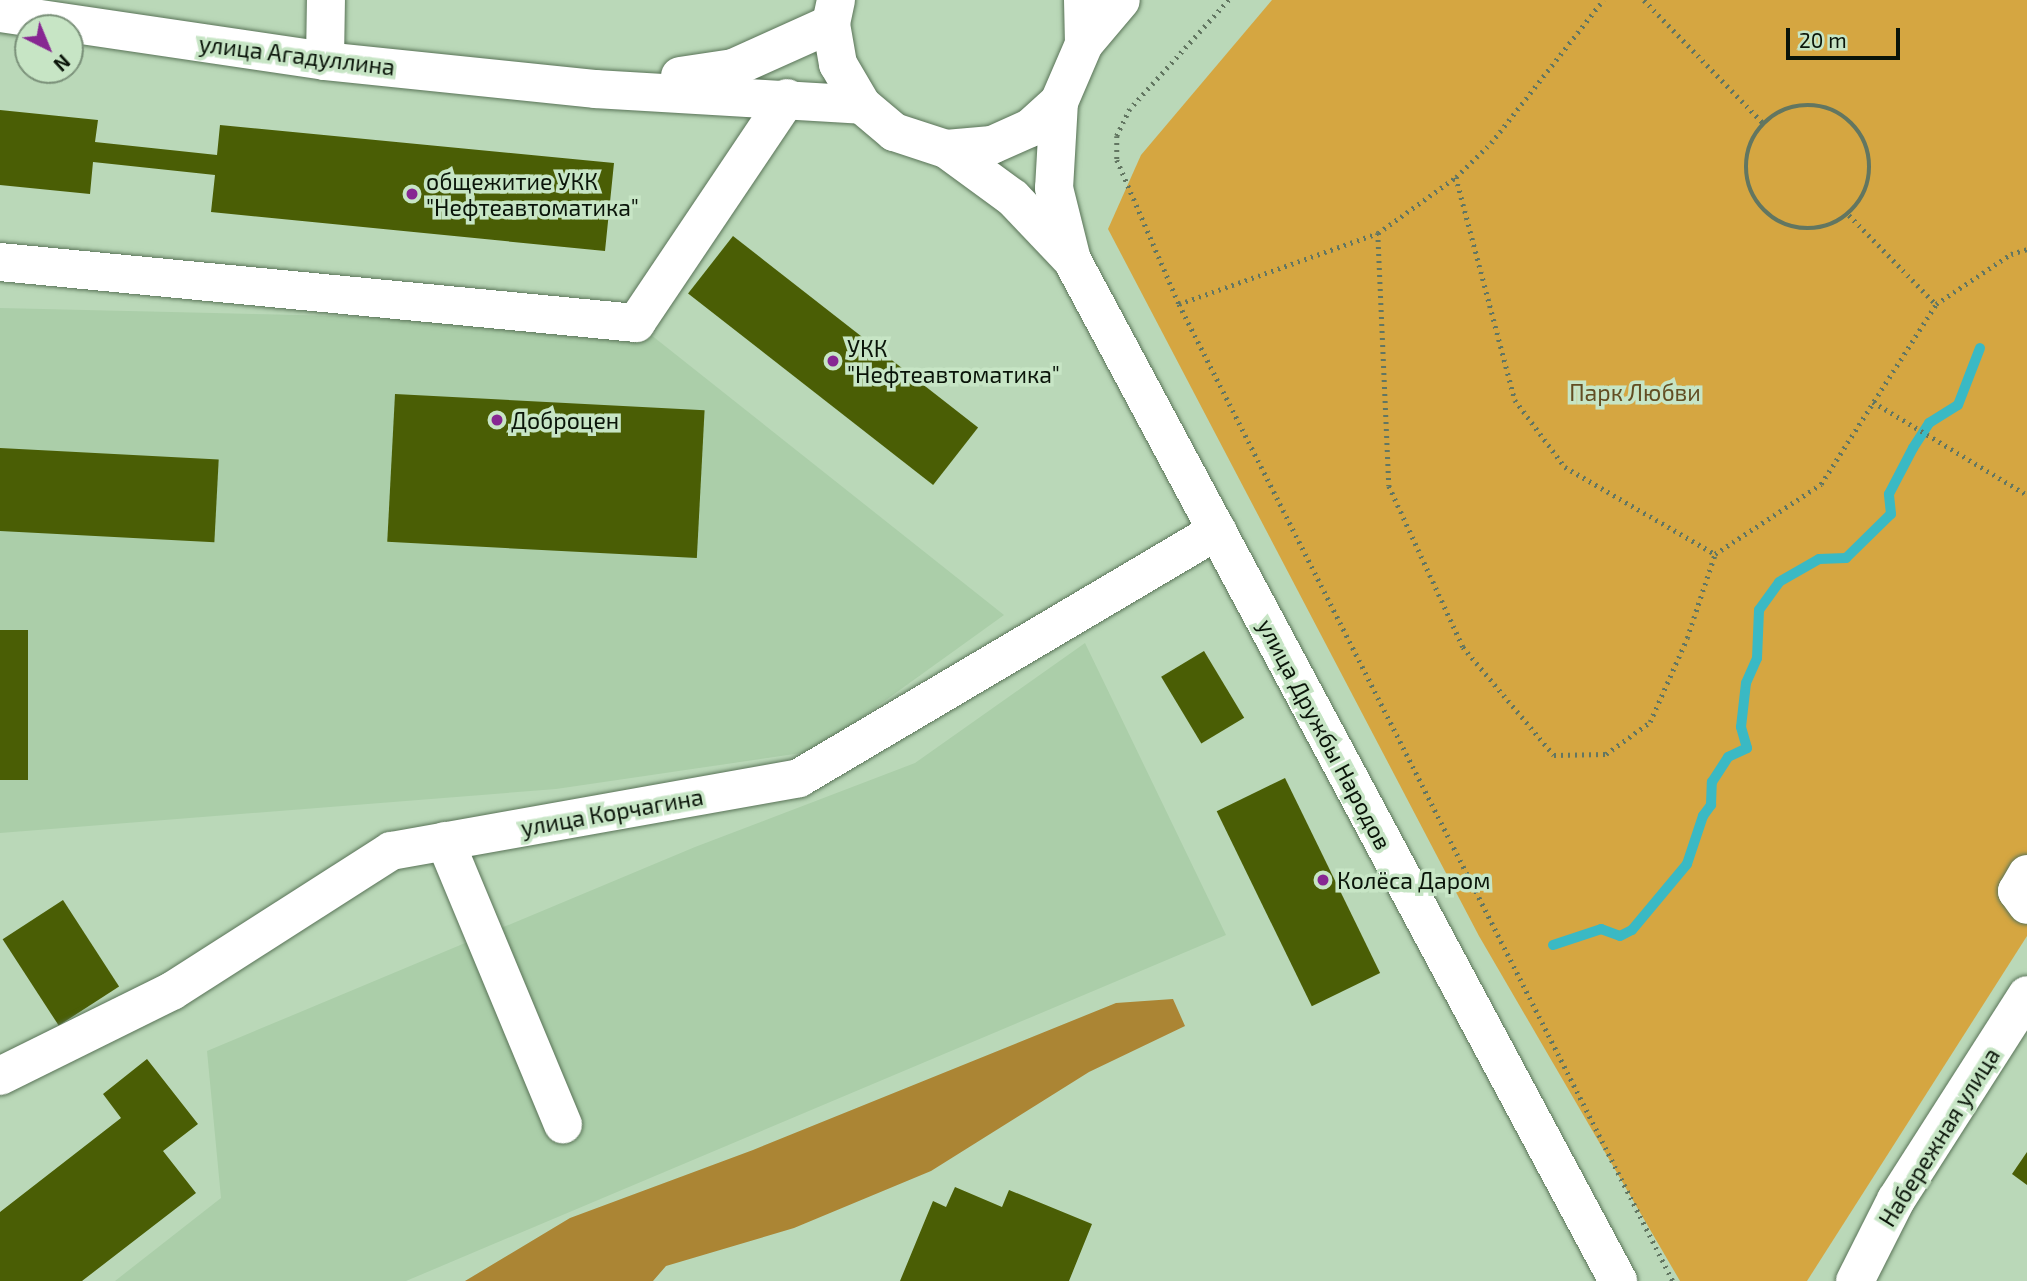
<!DOCTYPE html>
<meta charset="utf-8">
<style>
body{margin:0}
#map{position:relative;width:2027px;height:1281px;overflow:hidden;background:#bad8b8;font-family:"Exo 2",sans-serif}
div>[style]{position:absolute}
.built>*{inset:0;background:#abcea9}
.green>*{inset:0;background:#d5a641}
.forest>*{inset:0;background:#ab8534}
.stream>*{height:10px;margin:-5px;padding:0 5px;transform-origin:5px;border-radius:5px;background:#3ab9c4}
.building>*{inset:0;background:#4a5e05;transform-origin:0 0}
.path>*{height:4.5px;margin-top:-2.25px;transform-origin:0;background:repeating-linear-gradient(90deg,#627661 0 2px,transparent 0 7px)}
.path>.ring{margin:-2.25px;padding:0;box-sizing:content-box;background:none;border:4.5px solid #627661;border-radius:50%}
.roads{filter:drop-shadow(0 0 2px #597357) drop-shadow(0 0 2px #597357)}
.minor>*{height:38px;margin:-19px;padding:0 19px;transform-origin:19px;border-radius:19px;background:#fff}
.major>*{height:38px;margin:-19px;padding:0 19px;transform-origin:19px;border-radius:19px;background:#fff}
.dots>*{width:19px;height:19px;translate:-50% -50%;box-sizing:border-box;border:4px solid #c7e5c5;border-radius:50%}
span{translate:-50% -50%;white-space:nowrap;text-align:center;line-height:1.15;-webkit-text-stroke:7px #c7e5c5;paint-order:stroke}
.street-label{font-size:23px;color:#0a1409}
.poi-label{font-size:23px;color:#0a1409}
.left{translate:0 -50%;text-align:left}
.park-label{font-size:23px;color:#624d22}
.north{position:absolute;left:14px;top:14px;width:70px;height:70px;box-sizing:border-box;background:#c7e5c5;border:2px solid #7b917a;border-radius:50%;rotate:137deg;font-size:19px;font-weight:700;line-height:28px;text-align:center;color:#0a1409}
.north::after{content:'';display:block;margin:auto;width:24px;height:32px;background:#872792;clip-path:polygon(50% 0,100% 100%,50% 72%,0 100%)}
.scale{position:absolute;left:1786px;top:28px;width:114px;height:32px;box-sizing:border-box;border:4px solid #0a1409;border-top:0;padding-left:9px;font-size:21px;line-height:24px;white-space:nowrap;color:#0a1409;-webkit-text-stroke:5px #c7e5c5;paint-order:stroke}
</style>
<div id="map">
<div class="built">
<div style="clip-path:polygon(0 308px,636px 323px,1004px 615px,815px 751px,556px 789px,0 833px)"></div>
<div style="clip-path:polygon(1085px 643px,1226px 935px,406px 1281px,115px 1281px,221px 1198px,207px 1051px,695px 847px,915px 763px)"></div>
</div>
<div class="green">
<div style="clip-path:polygon(1272px 0,2027px 0,2027px 936px,1807px 1281px,1680px 1281px,1479px 936px,1108px 229px,1141px 155px)"></div>
</div>
<div class="forest">
<div style="clip-path:polygon(1173px 999px,1185px 1026px,1089px 1072px,931px 1171px,794px 1228px,666px 1266px,653px 1281px,465px 1281px,570px 1218px,753px 1150px,1116px 1003px)"></div>
</div>
<div class="stream">
<div style="left:1553px;top:945px;width:51px;rotate:-18.4deg"></div>
<div style="left:1601px;top:929px;width:20px;rotate:20deg"></div>
<div style="left:1620px;top:936px;width:13px;rotate:-27deg"></div>
<div style="left:1632px;top:930px;width:86px;rotate:-50.2deg"></div>
<div style="left:1687px;top:864px;width:51px;rotate:-71.6deg"></div>
<div style="left:1703px;top:816px;width:14px;rotate:-54deg"></div>
<div style="left:1711px;top:805px;width:23px;rotate:-88deg"></div>
<div style="left:1712px;top:782px;width:30px;rotate:-57deg"></div>
<div style="left:1728px;top:757px;width:21px;rotate:-25deg"></div>
<div style="left:1747px;top:748px;width:22px;rotate:-106deg"></div>
<div style="left:1741px;top:727px;width:44px;rotate:-83.5deg"></div>
<div style="left:1746px;top:683px;width:27px;rotate:-66deg"></div>
<div style="left:1757px;top:658px;width:48px;rotate:-87.6deg"></div>
<div style="left:1759px;top:610px;width:34px;rotate:-54deg"></div>
<div style="left:1779px;top:582px;width:46px;rotate:-29.9deg"></div>
<div style="left:1819px;top:559px;width:27px;rotate:-2deg"></div>
<div style="left:1846px;top:558px;width:63px;rotate:-44.4deg"></div>
<div style="left:1891px;top:514px;width:20px;rotate:-96deg"></div>
<div style="left:1889px;top:494px;width:52px;rotate:-62.4deg"></div>
<div style="left:1913px;top:448px;width:30px;rotate:-57deg"></div>
<div style="left:1929px;top:423px;width:34px;rotate:-32deg"></div>
<div style="left:1958px;top:405px;width:61px;rotate:-68.9deg"></div>
</div>
<div class="building">
<div style="clip-path:polygon(0 110px,98px 120px,95px 142px,217px 155px,220px 125px,614px 163px,605px 251px,211px 212px,215px 175px,93px 162px,90px 194px,0 185px)"></div>
<div style="left:733px;top:236px;width:311px;height:73px;rotate:38deg"></div>
<div style="left:395px;top:394px;width:310px;height:148px;rotate:3deg"></div>
<div style="left:0;top:448px;width:219px;height:83px;rotate:3deg"></div>
<div style="left:0;top:630px;width:28px;height:150px"></div>
<div style="left:1204px;top:651px;width:78px;height:50px;rotate:59deg"></div>
<div style="left:1285px;top:778px;width:217px;height:76px;rotate:64deg"></div>
<div style="left:63px;top:900px;width:103px;height:72px;rotate:57deg"></div>
<div style="clip-path:polygon(147px 1059px,198px 1124px,163px 1151px,196px 1193px,82px 1281px,0 1281px,0 1212px,121px 1118px,103px 1094px)"></div>
<div style="clip-path:polygon(2027px 1152px,2027px 1185px,2012px 1174px)"></div>
<div style="clip-path:polygon(955px 1187px,1002px 1207px,1009px 1190px,1092px 1224px,1069px 1281px,900px 1281px,933px 1201px,946px 1207px)"></div>
</div>
<div class="path">
<div style="left:1229px;top:0;width:147px;rotate:132.2deg"></div>
<div style="left:1130px;top:109px;width:30px;rotate:116deg"></div>
<div style="left:1117px;top:136px;width:24px;rotate:90deg"></div>
<div style="left:1117px;top:160px;width:157px;rotate:66.7deg"></div>
<div style="left:1179px;top:304px;width:1095px;rotate:63.18deg"></div>
<div style="left:1644px;top:0;width:171px;rotate:45.9deg"></div>
<div class="ring" style="left:1746px;top:105px;width:119.5px;height:119.5px"></div>
<div style="left:1456px;top:177px;width:231px;rotate:75.2deg"></div>
<div style="left:1515px;top:400px;width:84px;rotate:53.3deg"></div>
<div style="left:1565px;top:467px;width:173px;rotate:30.1deg"></div>
<div style="left:1715px;top:554px;width:127px;rotate:-33.4deg"></div>
<div style="left:1821px;top:484px;width:214px;rotate:-57.4deg"></div>
<div style="left:1936px;top:304px;width:90px;rotate:-33.7deg"></div>
<div style="left:2011px;top:254px;width:17px;rotate:-17deg"></div>
<div style="left:1849px;top:215px;width:124px;rotate:45.7deg"></div>
<div style="left:1378px;top:233px;width:253px;rotate:87.5deg"></div>
<div style="left:1389px;top:486px;width:177px;rotate:65.3deg"></div>
<div style="left:1463px;top:647px;width:141px;rotate:49.9deg"></div>
<div style="left:1554px;top:755px;width:52px;rotate:-1.1deg"></div>
<div style="left:1606px;top:754px;width:54px;rotate:-36deg"></div>
<div style="left:1650px;top:722px;width:92px;rotate:-66.2deg"></div>
<div style="left:1687px;top:638px;width:89px;rotate:-71.6deg"></div>
<div style="left:1179px;top:304px;width:211px;rotate:-19.6deg"></div>
<div style="left:1378px;top:233px;width:96px;rotate:-35.7deg"></div>
<div style="left:1456px;top:177px;width:49px;rotate:-44.2deg"></div>
<div style="left:1491px;top:143px;width:182px;rotate:-51.9deg"></div>
<div style="left:1873px;top:402px;width:180px;rotate:31.1deg"></div>
</div>
<div class="roads">
<div class="minor">
<div style="left:325px;top:61px;width:61px;rotate:-89.1deg"></div>
<div style="left:0;top:262px;width:639px;rotate:5.48deg"></div>
<div style="left:636px;top:323px;width:271px;rotate:-56.1deg"></div>
<div style="left:445px;top:841px;width:307px;rotate:67.4deg"></div>
<div style="left:2027px;top:874px;width:20px;rotate:120deg"></div>
<div style="left:2017px;top:891px;width:17px;rotate:54deg"></div>
<div style="left:0;top:1076px;width:192px;rotate:-26.3deg"></div>
<div style="left:172px;top:991px;width:260px;rotate:-32.6deg"></div>
<div style="left:391px;top:851px;width:414px;rotate:-10.1deg"></div>
<div style="left:799px;top:778px;width:486px;rotate:-30.6deg"></div>
<div style="left:1855px;top:1281px;width:91px;rotate:-63.2deg"></div>
<div style="left:1896px;top:1200px;width:243px;rotate:-57.4deg"></div>
</div>
<div class="major">
<div style="left:836px;top:0;width:25px;rotate:102deg"></div>
<div style="left:831px;top:24px;width:41px;rotate:80.1deg"></div>
<div style="left:838px;top:64px;width:48px;rotate:59.7deg"></div>
<div style="left:862px;top:105px;width:42px;rotate:40.2deg"></div>
<div style="left:894px;top:132px;width:55px;rotate:18.1deg"></div>
<div style="left:946px;top:149px;width:46px;rotate:-5deg"></div>
<div style="left:992px;top:145px;width:42px;rotate:-24.1deg"></div>
<div style="left:1030px;top:128px;width:39px;rotate:-42deg"></div>
<div style="left:1083px;top:0;width:44px;rotate:88.7deg"></div>
<div style="left:1084px;top:44px;width:63px;rotate:113.3deg"></div>
<div style="left:1059px;top:102px;width:86px;rotate:93.3deg"></div>
<div style="left:1054px;top:188px;width:74px;rotate:76deg"></div>
<div style="left:1072px;top:260px;width:1158px;rotate:61.86deg"></div>
<div style="left:0;top:13px;width:329px;rotate:8.4deg"></div>
<div style="left:325px;top:61px;width:271px;rotate:5.9deg"></div>
<div style="left:595px;top:89px;width:267px;rotate:3.4deg"></div>
<div style="left:1084px;top:44px;width:57px;rotate:-49.9deg"></div>
<div style="left:680px;top:76px;width:54px;rotate:-8.6deg"></div>
<div style="left:733px;top:68px;width:107px;rotate:-24.2deg"></div>
<div style="left:946px;top:149px;width:83px;rotate:36.2deg"></div>
<div style="left:1013px;top:198px;width:84px;rotate:46.4deg"></div>
</div>
</div>
<div class="dots">
<div style="left:412px;top:194px;background:#872792"></div>
<div style="left:833px;top:361px;background:#872792"></div>
<div style="left:497px;top:420px;background:#872792"></div>
<div style="left:1323px;top:880px;background:#872792"></div>
</div>
<div class="street-label">
<span style="left:297px;top:55px;rotate:7deg">улица Агадуллина</span>
<span style="left:1325px;top:734px;rotate:62deg">улица Дружбы Народов</span>
<span style="left:612px;top:812px;rotate:-10deg">улица Корчагина</span>
<span style="left:1939px;top:1137px;rotate:-58deg">Набережная улица</span>
</div>
<div class="poi-label">
<span class="left" style="left:426px;top:194px">общежитие УКК<br>"Нефтеавтоматика"</span>
<span class="left" style="left:847px;top:361px">УКК<br>"Нефтеавтоматика"</span>
<span class="left" style="left:511px;top:420px">Доброцен</span>
<span class="left" style="left:1337px;top:880px">Колёса Даром</span>
</div>
<div class="park-label">
<span style="left:1635px;top:392px">Парк Любви</span>
</div>
<div class="north">N</div>
<div class="scale">20 m</div>
</div>
